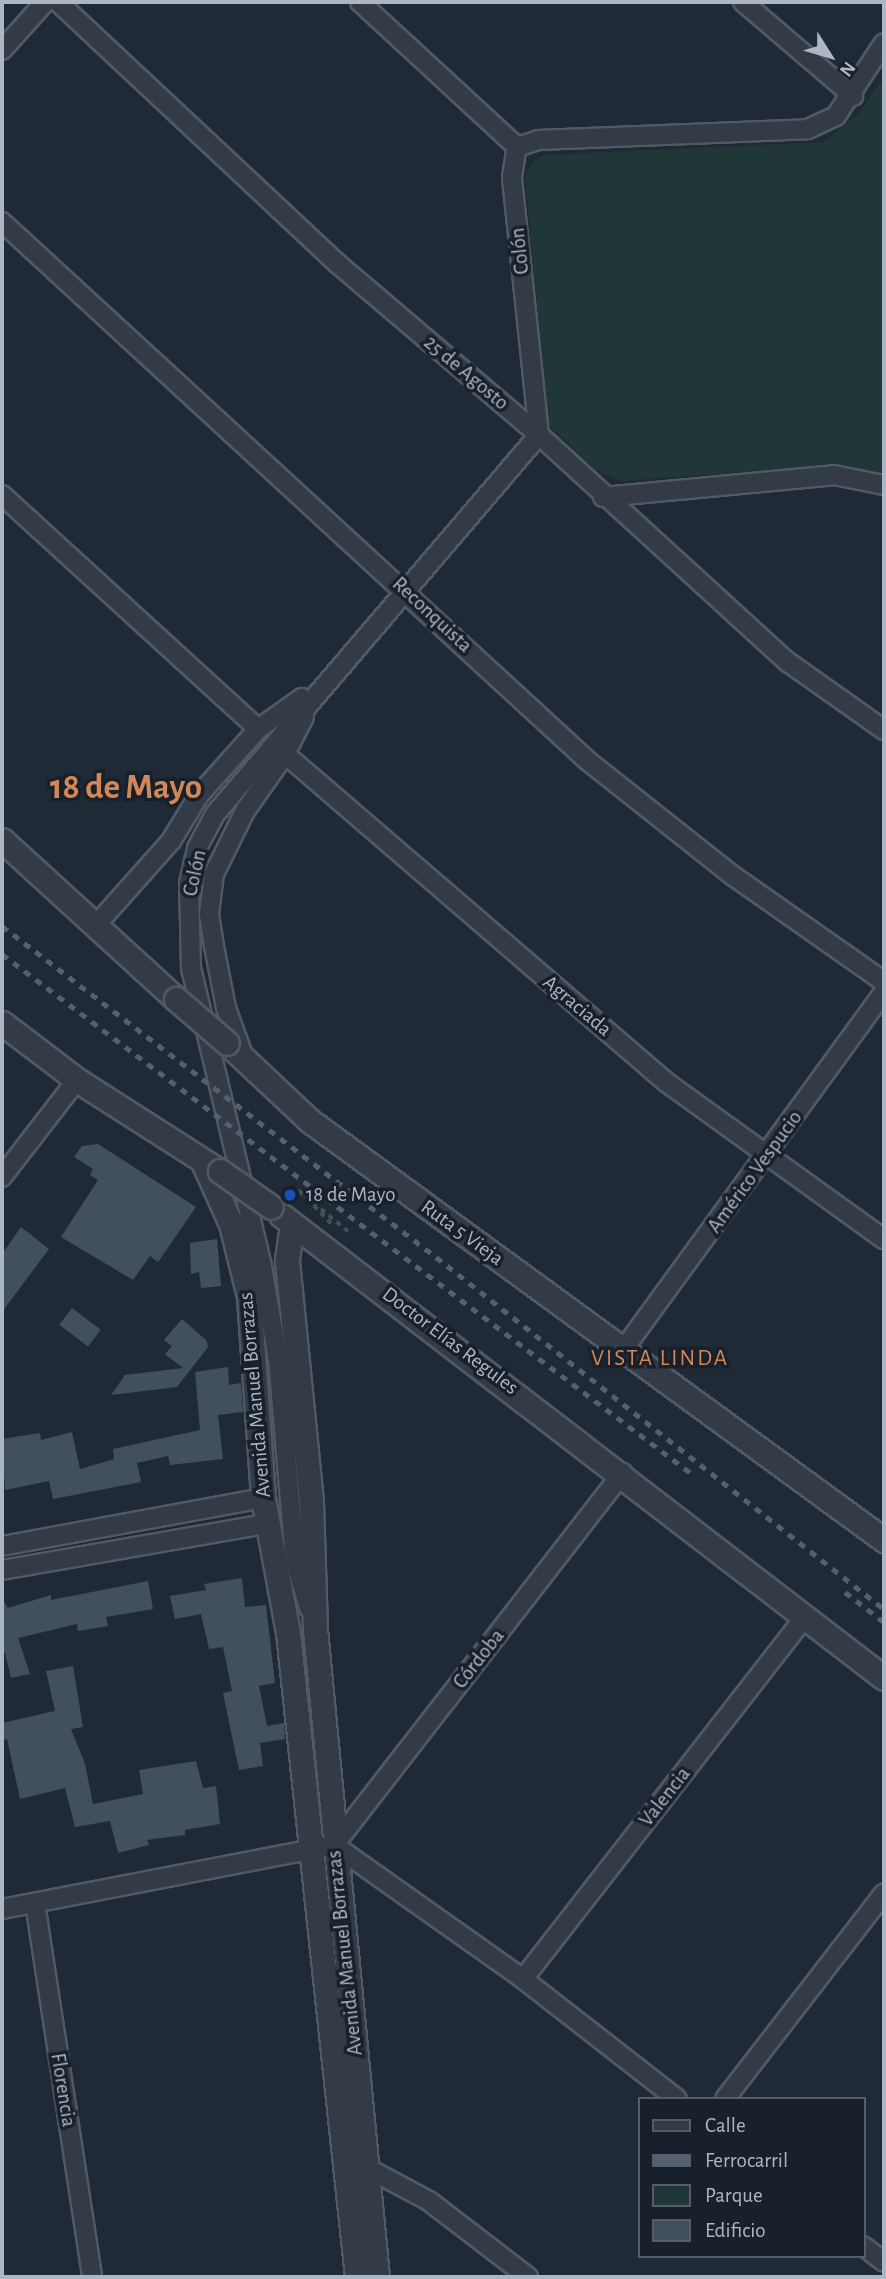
<!DOCTYPE html>
<html>
<head>
<meta charset="utf-8">
<style>
	body { margin:0 }
	#map { position:relative; width:886px; height:2279px; overflow:hidden; background:#1f2a36; font-family:"Alegreya Sans",sans-serif }
	div>[style] { position:absolute }
	.green>* { inset:0; background:#213637 }
	.building>* { inset:0; background:#42505e; transform-origin:0 0 }
	.path>* { height:3.5px; margin-top:-1.75px; transform-origin:0; background:repeating-linear-gradient(90deg,#3f5354 0 5px,transparent 0 10px) }
	.roads { filter:drop-shadow(2px 0 #505a65) drop-shadow(-2px 0 #505a65) drop-shadow(0 2px #505a65) drop-shadow(0 -2px #505a65) }
	.minor>* { height:18px; margin:-9px; padding:0 9px; transform-origin:9px; border-radius:9px; background:#333c46 }
	.tertiary>* { height:23px; margin:-11.5px; padding:0 11.5px; transform-origin:11.5px; border-radius:11.5px; background:#333c46 }
	.rail>* { height:5px; margin-top:-2.5px; transform-origin:0; background:repeating-linear-gradient(90deg,#54606e 0 7px,transparent 0 14px) }
	.bridges { filter:drop-shadow(2px 0 #505a65) drop-shadow(-2px 0 #505a65) drop-shadow(0 2px #505a65) drop-shadow(0 -2px #505a65) }
	.tertiary-bridge>* { height:23px; margin:-11.5px; padding:0 11.5px; transform-origin:11.5px; border-radius:11.5px; background:#333c46 }
	.dots>* { width:19px; height:19px; translate:-50% -50%; box-sizing:border-box; border:4px solid #18212b; border-radius:50% }
	span { translate:-50% -50%; white-space:nowrap; text-align:center; line-height:1.15; -webkit-text-stroke:7px #18212b; paint-order:stroke }
	.street-label { font-size:21px; color:#adb7c4 }
	.poi-label { font-size:21px; color:#adb7c4 }
	.left { translate:0 -50%; text-align:left }
	.neighbourhood-label { font-size:23px; color:#d28759; letter-spacing:2px }
	.town-label { font-size:35px; color:#d28759; font-weight:700 }
	.frame { position:absolute; inset:0; border:4px solid #adb7c4; pointer-events:none }
	.legend { position:absolute; left:638px; top:2097px; width:228px; height:161px; box-sizing:border-box; background:#18212b; border:2px solid #545d68; margin:0; padding:9px 12px; list-style:none; font-size:21px; color:#adb7c4 }
	.legend li { display:flex; align-items:center; gap:14px; height:35px }
	.legend b { width:35px; border:2px solid #545d68 }
	.north { position:absolute; left:795px; top:21px; width:70px; height:70px; -webkit-text-stroke:5px #18212b; paint-order:stroke; rotate:127deg; font-size:19px; font-weight:700; line-height:28px; text-align:center; color:#adb7c4 }
	.north::after { content:''; display:block; margin:auto; width:24px; height:32px; background:#adb7c4; clip-path:polygon(50% 0,100% 100%,50% 72%,0 100%) }
</style>
</head>
<body>
<div id="map">
	<div class="green">
		<div style="clip-path:polygon(884px 77px,884px 474px,845px 465px,621px 481px,594px 469px,548px 424px,525px 177px,533px 162px,543px 155px,824px 142px,858px 114px)"></div>
	</div>
	<div class="building">
		<div style="clip-path:polygon(98px 1144px,196px 1207px,158px 1262px,150px 1256px,133px 1280px,61px 1237px,98px 1180px,90px 1175px,93px 1169px,74px 1157px,82px 1146px)"></div>
		<div style="clip-path:polygon(21px 1227px,49px 1249px,2px 1312px,2px 1254px)"></div>
		<div style="clip-path:polygon(217px 1239px,221px 1286px,201px 1288px,199px 1272px,191px 1274px,190px 1243px)"></div>
		<div style="left:72px;top:1308px;width:36px;height:21px;rotate:37deg"></div>
		<div style="clip-path:polygon(182px 1319px,206px 1340px,208px 1347px,177px 1387px,111px 1395px,125px 1375px,183px 1368px,165px 1354px,172px 1346px,164px 1340px)"></div>
		<div style="clip-path:polygon(228px 1367px,229px 1385px,241px 1383px,243px 1412px,218px 1415px,223px 1459px,170px 1465px,168px 1456px,137px 1463px,141px 1482px,53px 1499px,49px 1481px,5px 1490px,2px 1439px,40px 1433px,41px 1440px,72px 1432px,80px 1469px,114px 1459px,113px 1449px,200px 1430px,195px 1372px)"></div>
		<div style="clip-path:polygon(242px 1578px,245px 1607px,266px 1605px,275px 1683px,259px 1686px,267px 1726px,284px 1723px,285px 1739px,260px 1743px,263px 1766px,239px 1770px,223px 1693px,232px 1691px,223px 1647px,209px 1649px,201px 1614px,175px 1619px,170px 1596px,206px 1590px,204px 1584px)"></div>
		<div style="clip-path:polygon(148px 1581px,153px 1609px,106px 1617px,108px 1626px,78px 1631px,77px 1624px,18px 1638px,30px 1674px,11px 1678px,5px 1653px,2px 1653px,2px 1598px,8px 1608px,51px 1595px,51px 1600px)"></div>
		<div style="clip-path:polygon(73px 1666px,83px 1727px,71px 1729px,85px 1764px,93px 1804px,143px 1794px,139px 1770px,196px 1761px,203px 1788px,216px 1786px,220px 1824px,185px 1830px,185px 1835px,147px 1840px,149px 1845px,118px 1853px,110px 1821px,75px 1827px,65px 1788px,20px 1799px,7px 1739px,2px 1740px,2px 1723px,55px 1711px,46px 1671px)"></div>
	</div>
	<div class="path">
		<div style="left:331px;top:1224px;width:47px;rotate:-134.1deg"></div>
		<div style="left:298px;top:1190px;width:66px;rotate:39.5deg"></div>
	</div>
	<div class="roads">
		<div class="minor">
			<div style="left:58px;top:2px;width:383px;rotate:43.1deg"></div>
			<div style="left:338px;top:264px;width:264px;rotate:40.4deg"></div>
			<div style="left:539px;top:435px;width:337px;rotate:42.4deg"></div>
			<div style="left:788px;top:662px;width:118px;rotate:35.3deg"></div>
			<div style="left:360px;top:2px;width:214px;rotate:42.7deg"></div>
			<div style="left:743px;top:2px;width:145px;rotate:40.5deg"></div>
			<div style="left:2px;top:50px;width:64px;rotate:-48.1deg"></div>
			<div style="left:517px;top:147px;width:22px;rotate:-18deg"></div>
			<div style="left:538px;top:140px;width:270px;rotate:-2.3deg"></div>
			<div style="left:808px;top:129px;width:31px;rotate:-25deg"></div>
			<div style="left:836px;top:116px;width:87px;rotate:-56.7deg"></div>
			<div style="left:2px;top:222px;width:796px;rotate:42.61deg"></div>
			<div style="left:588px;top:761px;width:184px;rotate:38.4deg"></div>
			<div style="left:732px;top:875px;width:186px;rotate:35.1deg"></div>
			<div style="left:2px;top:495px;width:347px;rotate:42.4deg"></div>
			<div style="left:603px;top:497px;width:232px;rotate:-5.4deg"></div>
			<div style="left:834px;top:475px;width:51px;rotate:11.3deg"></div>
			<div style="left:285px;top:754px;width:503px;rotate:40.72deg"></div>
			<div style="left:666px;top:1082px;width:269px;rotate:35.8deg"></div>
			<div style="left:97px;top:924px;width:111px;rotate:-48.3deg"></div>
			<div style="left:171px;top:841px;width:54px;rotate:-58.7deg"></div>
			<div style="left:199px;top:795px;width:89px;rotate:-48.2deg"></div>
			<div style="left:258px;top:729px;width:54px;rotate:-35.2deg"></div>
			<div style="left:244px;top:1058px;width:53px;rotate:-109.8deg"></div>
			<div style="left:226px;top:1008px;width:63px;rotate:-101deg"></div>
			<div style="left:214px;top:946px;width:32px;rotate:-99deg"></div>
			<div style="left:209px;top:914px;width:40px;rotate:-82.9deg"></div>
			<div style="left:214px;top:874px;width:70px;rotate:-63.8deg"></div>
			<div style="left:245px;top:811px;width:70px;rotate:-54.9deg"></div>
			<div style="left:285px;top:754px;width:42px;rotate:-62.8deg"></div>
			<div style="left:2px;top:1177px;width:123px;rotate:-52.3deg"></div>
			<div style="left:623px;top:1350px;width:443px;rotate:-53.9deg"></div>
			<div style="left:2px;top:1546px;width:265px;rotate:-10.4deg"></div>
			<div style="left:2px;top:1570px;width:268px;rotate:-9.9deg"></div>
			<div style="left:309px;top:1608px;width:49px;rotate:-106.6deg"></div>
			<div style="left:295px;top:1561px;width:202px;rotate:-94.8deg"></div>
			<div style="left:278px;top:1360px;width:95px;rotate:-99.7deg"></div>
			<div style="left:262px;top:1266px;width:305px;rotate:-103.4deg"></div>
			<div style="left:191px;top:969px;width:86px;rotate:-91.3deg"></div>
			<div style="left:189px;top:883px;width:36px;rotate:-77deg"></div>
			<div style="left:197px;top:848px;width:40px;rotate:-62deg"></div>
			<div style="left:216px;top:813px;width:497px;rotate:-49.5deg"></div>
			<div style="left:539px;top:435px;width:259px;rotate:-96deg"></div>
			<div style="left:512px;top:177px;width:30px;rotate:-81deg"></div>
			<div style="left:334px;top:1845px;width:471px;rotate:-52.2deg"></div>
			<div style="left:35px;top:1903px;width:378px;rotate:81.3deg"></div>
			<div style="left:2px;top:1909px;width:338px;rotate:-10.9deg"></div>
			<div style="left:334px;top:1845px;width:232px;rotate:35.3deg"></div>
			<div style="left:523px;top:1979px;width:195px;rotate:37.9deg"></div>
			<div style="left:523px;top:1979px;width:460px;rotate:-52.1deg"></div>
			<div style="left:725px;top:2099px;width:260px;rotate:-52.3deg"></div>
			<div style="left:356px;top:2169px;width:11px;rotate:-5deg"></div>
			<div style="left:367px;top:2168px;width:70px;rotate:28deg"></div>
			<div style="left:429px;top:2201px;width:125px;rotate:37.5deg"></div>
			<div style="left:863px;top:2246px;width:26px;rotate:37deg"></div>
		</div>
		<div class="tertiary">
			<div style="left:2px;top:840px;width:236px;rotate:42.4deg"></div>
			<div style="left:2px;top:1023px;width:94px;rotate:37.2deg"></div>
			<div style="left:77px;top:1080px;width:165px;rotate:32.6deg"></div>
			<div style="left:227px;top:1043px;width:114px;rotate:43.2deg"></div>
			<div style="left:310px;top:1121px;width:711px;rotate:36.13deg"></div>
			<div style="left:203px;top:1162px;width:68px;rotate:65.7deg"></div>
			<div style="left:231px;top:1224px;width:75px;rotate:76.1deg"></div>
			<div style="left:249px;top:1297px;width:201px;rotate:86deg"></div>
			<div style="left:263px;top:1498px;width:137px;rotate:79.5deg"></div>
			<div style="left:288px;top:1633px;width:648px;rotate:83.88deg"></div>
			<div style="left:281px;top:1215px;width:760px;rotate:37.52deg"></div>
			<div style="left:292px;top:1224px;width:37px;rotate:98deg"></div>
			<div style="left:287px;top:1261px;width:242px;rotate:84.3deg"></div>
			<div style="left:311px;top:1502px;width:127px;rotate:88.2deg"></div>
			<div style="left:315px;top:1629px;width:651px;rotate:84.53deg"></div>
		</div>
	</div>
	<div class="rail">
		<div style="left:2px;top:926px;width:546px;rotate:37.33deg"></div>
		<div style="left:436px;top:1257px;width:570px;rotate:38.16deg"></div>
		<div style="left:2px;top:954px;width:864px;rotate:37deg"></div>
		<div style="left:845px;top:1592px;width:49px;rotate:37.6deg"></div>
	</div>
	<div class="bridges">
		<div class="tertiary-bridge">
			<div style="left:176px;top:999px;width:67px;rotate:40.8deg"></div>
			<div style="left:220px;top:1171px;width:62px;rotate:35.2deg"></div>
		</div>
	</div>
	<div class="dots">
		<div style="left:290px;top:1195px;background:#1a4fb4"></div>
	</div>
	<div class="street-label">
		<span style="left:520px;top:251px;rotate:-96deg">Colón</span>
		<span style="left:466px;top:373px;rotate:40deg">25 de Agosto</span>
		<span style="left:432px;top:615px;rotate:43deg">Reconquista</span>
		<span style="left:195px;top:873px;rotate:-78deg">Colón</span>
		<span style="left:577px;top:1006px;rotate:40deg">Agraciada</span>
		<span style="left:755px;top:1172px;rotate:-54deg">Américo Vespucio</span>
		<span style="left:462px;top:1233px;rotate:36deg">Ruta 5 Vieja</span>
		<span style="left:450px;top:1341px;rotate:37deg">Doctor Elías Regules</span>
		<span style="left:255px;top:1395px;rotate:-95deg">Avenida Manuel Borrazas</span>
		<span style="left:479px;top:1659px;rotate:-52deg">Córdoba</span>
		<span style="left:665px;top:1797px;rotate:-52deg">Valencia</span>
		<span style="left:345px;top:1953px;rotate:-96deg">Avenida Manuel Borrazas</span>
		<span style="left:63px;top:2090px;rotate:81deg">Florencia</span>
	</div>
	<div class="poi-label">
		<span class="left" style="left:306px;top:1195px">18 de Mayo</span>
	</div>
	<div class="neighbourhood-label">
		<span style="left:660px;top:1359px">VISTA LINDA</span>
	</div>
	<div class="town-label">
		<span style="left:126px;top:788px">18 de Mayo</span>
	</div>
	<div class="frame"></div>
	<ul class="legend">
	<li><b style="height:9px;background:#333c46"></b>Calle</li>
	<li><b style="height:9px;background:#54606e"></b>Ferrocarril</li>
	<li><b style="height:19px;background:#213637"></b>Parque</li>
	<li><b style="height:19px;background:#42505e"></b>Edificio</li>
	</ul>
	<div class="north">N</div>
</div>
</body>
</html>
